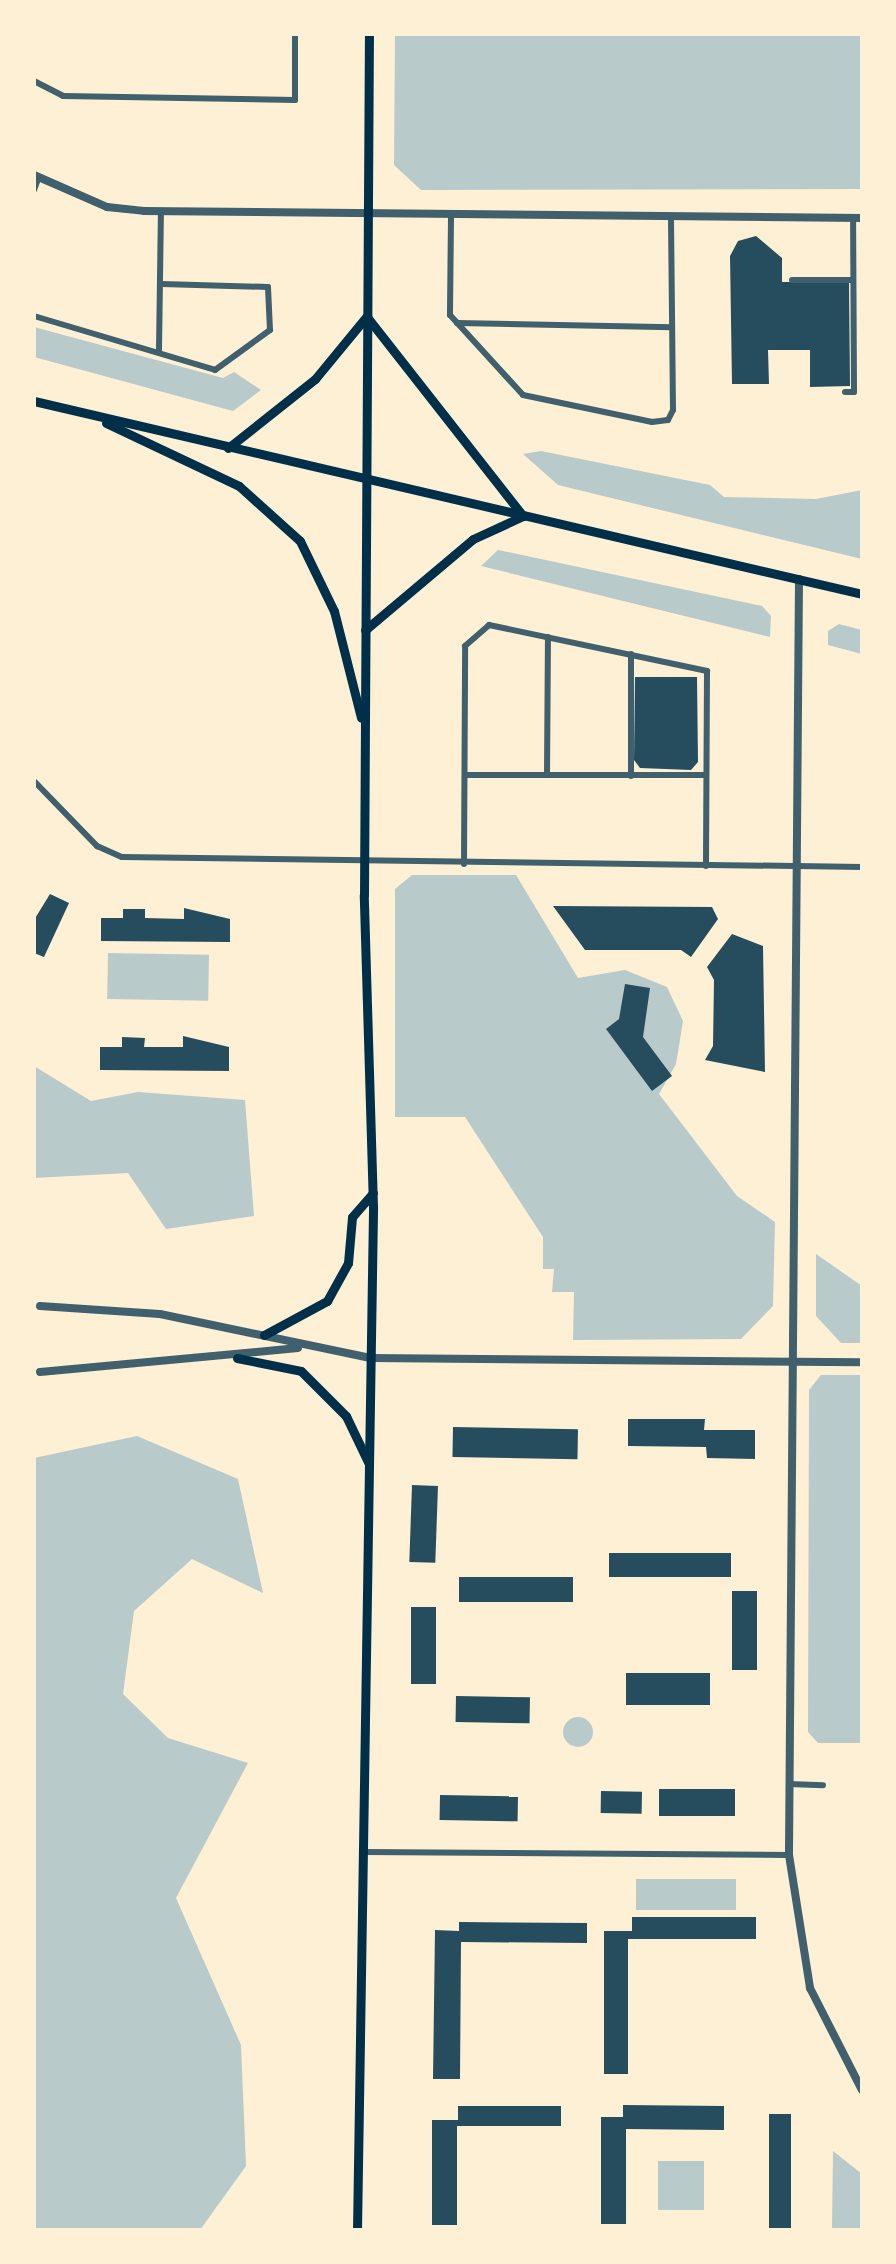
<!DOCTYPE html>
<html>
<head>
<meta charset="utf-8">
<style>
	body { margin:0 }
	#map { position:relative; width:896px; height:2264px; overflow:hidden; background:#fdf0d5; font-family:"Fira Sans",sans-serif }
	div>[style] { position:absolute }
	.green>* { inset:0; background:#b9caca; transform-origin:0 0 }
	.round { border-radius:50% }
	.building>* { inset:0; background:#264d5e; transform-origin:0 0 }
	.minor>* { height:6px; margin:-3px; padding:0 3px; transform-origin:3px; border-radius:3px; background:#3f606c }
	.tertiary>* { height:8px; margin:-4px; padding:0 4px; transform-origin:4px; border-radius:4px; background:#3f606c }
	.secondary>* { height:9px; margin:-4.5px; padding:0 4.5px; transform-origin:4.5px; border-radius:4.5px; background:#003049 }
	span { translate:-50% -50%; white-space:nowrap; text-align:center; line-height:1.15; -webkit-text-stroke:6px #fdf0d5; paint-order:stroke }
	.frame { position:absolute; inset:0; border:36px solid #fdf0d5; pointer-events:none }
</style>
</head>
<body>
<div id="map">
	<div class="green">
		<div style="clip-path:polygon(395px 34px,862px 34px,862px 189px,421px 190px,394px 165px)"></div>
		<div style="clip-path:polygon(34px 327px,223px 378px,234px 372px,261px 390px,233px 411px,34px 357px)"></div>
		<div style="clip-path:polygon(541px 451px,710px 485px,724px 497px,816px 499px,862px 490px,862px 559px,558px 485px,523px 454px)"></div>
		<div style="clip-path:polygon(498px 550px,762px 606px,771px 616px,770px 637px,481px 566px)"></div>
		<div style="clip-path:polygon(839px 624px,862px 630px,862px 654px,828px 645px,828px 631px)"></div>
		<div style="clip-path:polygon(412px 875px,516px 875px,578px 978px,625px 970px,667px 987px,683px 1021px,676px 1064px,659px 1094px,737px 1196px,775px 1222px,773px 1306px,741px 1339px,573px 1340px,574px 1292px,552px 1292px,554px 1269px,543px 1269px,543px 1237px,465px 1117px,395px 1117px,395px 889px)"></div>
		<div style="left:108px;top:953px;width:101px;height:46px;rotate:1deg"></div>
		<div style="clip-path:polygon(34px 1066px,91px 1101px,138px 1092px,245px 1100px,254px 1216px,166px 1229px,128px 1173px,34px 1178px)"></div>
		<div style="clip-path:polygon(816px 1254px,862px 1286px,862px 1343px,841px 1343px,816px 1316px)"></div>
		<div style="clip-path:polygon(821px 1375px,862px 1375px,862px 1743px,818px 1743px,808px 1732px,809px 1390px)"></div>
		<div style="clip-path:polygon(137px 1436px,238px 1479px,263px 1593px,192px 1559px,134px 1611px,123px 1694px,168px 1738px,248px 1763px,176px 1898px,241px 2045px,246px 2166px,200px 2230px,34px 2230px,34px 1458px)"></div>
		<div class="round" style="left:563px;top:1717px;width:30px;height:30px"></div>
		<div style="left:636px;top:1879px;width:100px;height:31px"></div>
		<div style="clip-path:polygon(833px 2151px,862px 2174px,862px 2230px,832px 2230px)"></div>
		<div style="left:658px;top:2161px;width:46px;height:49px"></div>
	</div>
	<div class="building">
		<div style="clip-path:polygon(756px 236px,782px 258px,782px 282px,849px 282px,850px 386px,810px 387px,810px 350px,768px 350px,769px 384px,732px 384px,730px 256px,738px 241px)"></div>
		<div style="clip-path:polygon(635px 677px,697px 677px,698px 762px,691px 770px,640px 768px,634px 760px)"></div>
		<div style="clip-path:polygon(50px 894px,69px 903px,44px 957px,34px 953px,34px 920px)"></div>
		<div style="clip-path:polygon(553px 906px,712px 907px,718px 919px,691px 957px,681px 950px,585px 950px)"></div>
		<div style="clip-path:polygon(184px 908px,230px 919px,230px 942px,101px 941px,101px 918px,123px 918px,123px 909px,145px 909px,145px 918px,184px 919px)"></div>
		<div style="clip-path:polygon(732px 934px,763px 946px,765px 1072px,705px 1060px,713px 1046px,714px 980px,707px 967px)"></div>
		<div style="clip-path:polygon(625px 984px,650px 988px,643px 1037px,672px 1076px,652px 1091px,606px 1029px,619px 1019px)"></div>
		<div style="clip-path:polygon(183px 1036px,229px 1047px,229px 1071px,100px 1070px,100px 1047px,122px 1047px,122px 1037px,145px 1038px,144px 1047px,183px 1047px)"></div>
		<div style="clip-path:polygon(628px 1419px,705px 1419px,704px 1430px,755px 1430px,755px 1459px,707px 1458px,706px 1447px,628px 1446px)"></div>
		<div style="left:453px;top:1427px;width:125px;height:30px;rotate:1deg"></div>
		<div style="left:412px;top:1485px;width:26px;height:77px;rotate:2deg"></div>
		<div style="left:609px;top:1553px;width:122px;height:24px"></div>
		<div style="left:573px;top:1577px;width:25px;height:114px;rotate:90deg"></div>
		<div style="left:732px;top:1591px;width:25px;height:79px"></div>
		<div style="left:411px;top:1607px;width:25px;height:77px"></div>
		<div style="left:626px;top:1673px;width:84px;height:32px"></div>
		<div style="left:456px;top:1696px;width:74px;height:26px;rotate:1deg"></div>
		<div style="left:659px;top:1789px;width:76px;height:27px"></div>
		<div style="left:601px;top:1791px;width:41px;height:22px;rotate:1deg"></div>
		<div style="left:440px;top:1795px;width:78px;height:25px;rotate:1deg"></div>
		<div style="clip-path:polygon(632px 1917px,756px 1917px,756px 1939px,628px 1939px,628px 2074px,604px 2074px,604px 1931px,632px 1931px)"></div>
		<div style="clip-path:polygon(459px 1922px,587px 1923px,587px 1943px,461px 1942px,460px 2079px,433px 2079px,435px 1930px,459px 1931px)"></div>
		<div style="clip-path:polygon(623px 2105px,724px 2106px,724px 2130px,626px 2129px,626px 2224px,601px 2224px,601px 2117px,623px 2117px)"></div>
		<div style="clip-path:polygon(458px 2106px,561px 2106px,561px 2126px,457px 2126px,457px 2225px,432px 2225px,432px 2120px,458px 2120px)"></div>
		<div style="left:769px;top:2114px;width:22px;height:114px"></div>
	</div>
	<div class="minor">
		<div style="left:34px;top:81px;width:33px;rotate:27deg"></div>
		<div style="left:63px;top:96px;width:232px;rotate:1deg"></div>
		<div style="left:295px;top:100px;width:66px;rotate:-90deg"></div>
		<div style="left:34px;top:190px;width:12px;rotate:-70deg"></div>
		<div style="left:451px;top:217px;width:98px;rotate:90.6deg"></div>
		<div style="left:450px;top:315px;width:108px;rotate:47.6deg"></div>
		<div style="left:523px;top:395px;width:132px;rotate:11.8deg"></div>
		<div style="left:652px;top:422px;width:16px;rotate:-7deg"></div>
		<div style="left:668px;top:420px;width:11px;rotate:-63deg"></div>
		<div style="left:673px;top:410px;width:192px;rotate:-90.6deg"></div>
		<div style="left:792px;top:280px;width:61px"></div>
		<div style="left:34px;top:316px;width:189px;rotate:16.6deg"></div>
		<div style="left:215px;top:370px;width:68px;rotate:-36deg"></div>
		<div style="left:270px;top:330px;width:43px;rotate:-92.7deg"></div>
		<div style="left:268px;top:287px;width:106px;rotate:-178.4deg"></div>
		<div style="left:457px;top:323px;width:215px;rotate:1.1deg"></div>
		<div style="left:159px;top:350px;width:138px;rotate:-89.2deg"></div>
		<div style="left:845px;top:392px;width:9px"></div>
		<div style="left:854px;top:392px;width:174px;rotate:-90.3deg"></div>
		<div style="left:466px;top:775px;width:239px"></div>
		<div style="left:547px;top:775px;width:138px;rotate:-89.6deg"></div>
		<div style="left:631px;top:776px;width:122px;rotate:-90deg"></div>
		<div style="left:34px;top:781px;width:91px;rotate:45.9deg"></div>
		<div style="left:97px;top:846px;width:27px;rotate:24deg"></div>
		<div style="left:122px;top:857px;width:740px;rotate:0.77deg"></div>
		<div style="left:464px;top:864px;width:218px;rotate:-89.7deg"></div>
		<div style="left:465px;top:646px;width:32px;rotate:-41deg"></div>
		<div style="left:489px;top:625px;width:223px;rotate:11.9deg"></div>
		<div style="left:707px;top:671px;width:195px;rotate:90.3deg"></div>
		<div style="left:789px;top:1784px;width:34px;rotate:2deg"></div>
		<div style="left:363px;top:1852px;width:426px;rotate:0.4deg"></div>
	</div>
	<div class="tertiary">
		<div style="left:34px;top:175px;width:80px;rotate:23.7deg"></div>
		<div style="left:107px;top:207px;width:37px;rotate:6deg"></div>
		<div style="left:144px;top:211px;width:718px;rotate:0.56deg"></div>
		<div style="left:799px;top:579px;width:1276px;rotate:90.45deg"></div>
		<div style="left:789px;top:1855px;width:135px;rotate:81deg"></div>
		<div style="left:810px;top:1988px;width:114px;rotate:63deg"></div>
		<div style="left:40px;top:1306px;width:120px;rotate:3.8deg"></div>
		<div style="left:160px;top:1314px;width:215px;rotate:11.8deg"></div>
		<div style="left:370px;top:1358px;width:492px;rotate:0.5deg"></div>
		<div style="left:40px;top:1372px;width:259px;rotate:-5.3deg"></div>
	</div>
	<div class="secondary">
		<div style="left:367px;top:317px;width:253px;rotate:51.9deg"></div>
		<div style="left:34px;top:401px;width:850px;rotate:13.12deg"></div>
		<div style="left:106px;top:423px;width:147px;rotate:25.3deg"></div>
		<div style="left:239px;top:486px;width:82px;rotate:42deg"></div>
		<div style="left:300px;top:541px;width:78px;rotate:64.1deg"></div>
		<div style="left:334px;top:611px;width:110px;rotate:75.8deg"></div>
		<div style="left:228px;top:448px;width:111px;rotate:-38.4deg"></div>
		<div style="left:315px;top:379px;width:82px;rotate:-50.5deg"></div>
		<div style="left:365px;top:630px;width:141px;rotate:-40.1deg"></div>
		<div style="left:473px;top:539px;width:55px;rotate:-24.7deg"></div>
		<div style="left:264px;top:1335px;width:72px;rotate:-28.4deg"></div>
		<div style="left:327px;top:1301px;width:43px;rotate:-61.1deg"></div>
		<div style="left:348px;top:1263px;width:46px;rotate:-85deg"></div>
		<div style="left:352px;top:1217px;width:32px;rotate:-49deg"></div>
		<div style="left:237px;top:1358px;width:65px;rotate:11.5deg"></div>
		<div style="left:301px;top:1371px;width:64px;rotate:45deg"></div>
		<div style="left:346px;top:1416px;width:51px;rotate:64.4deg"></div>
		<div style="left:357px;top:2230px;width:1023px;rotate:-89.1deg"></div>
		<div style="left:373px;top:1207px;width:312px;rotate:-91.7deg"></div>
		<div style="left:364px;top:895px;width:861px;rotate:-89.67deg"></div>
	</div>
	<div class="frame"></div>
</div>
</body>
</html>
